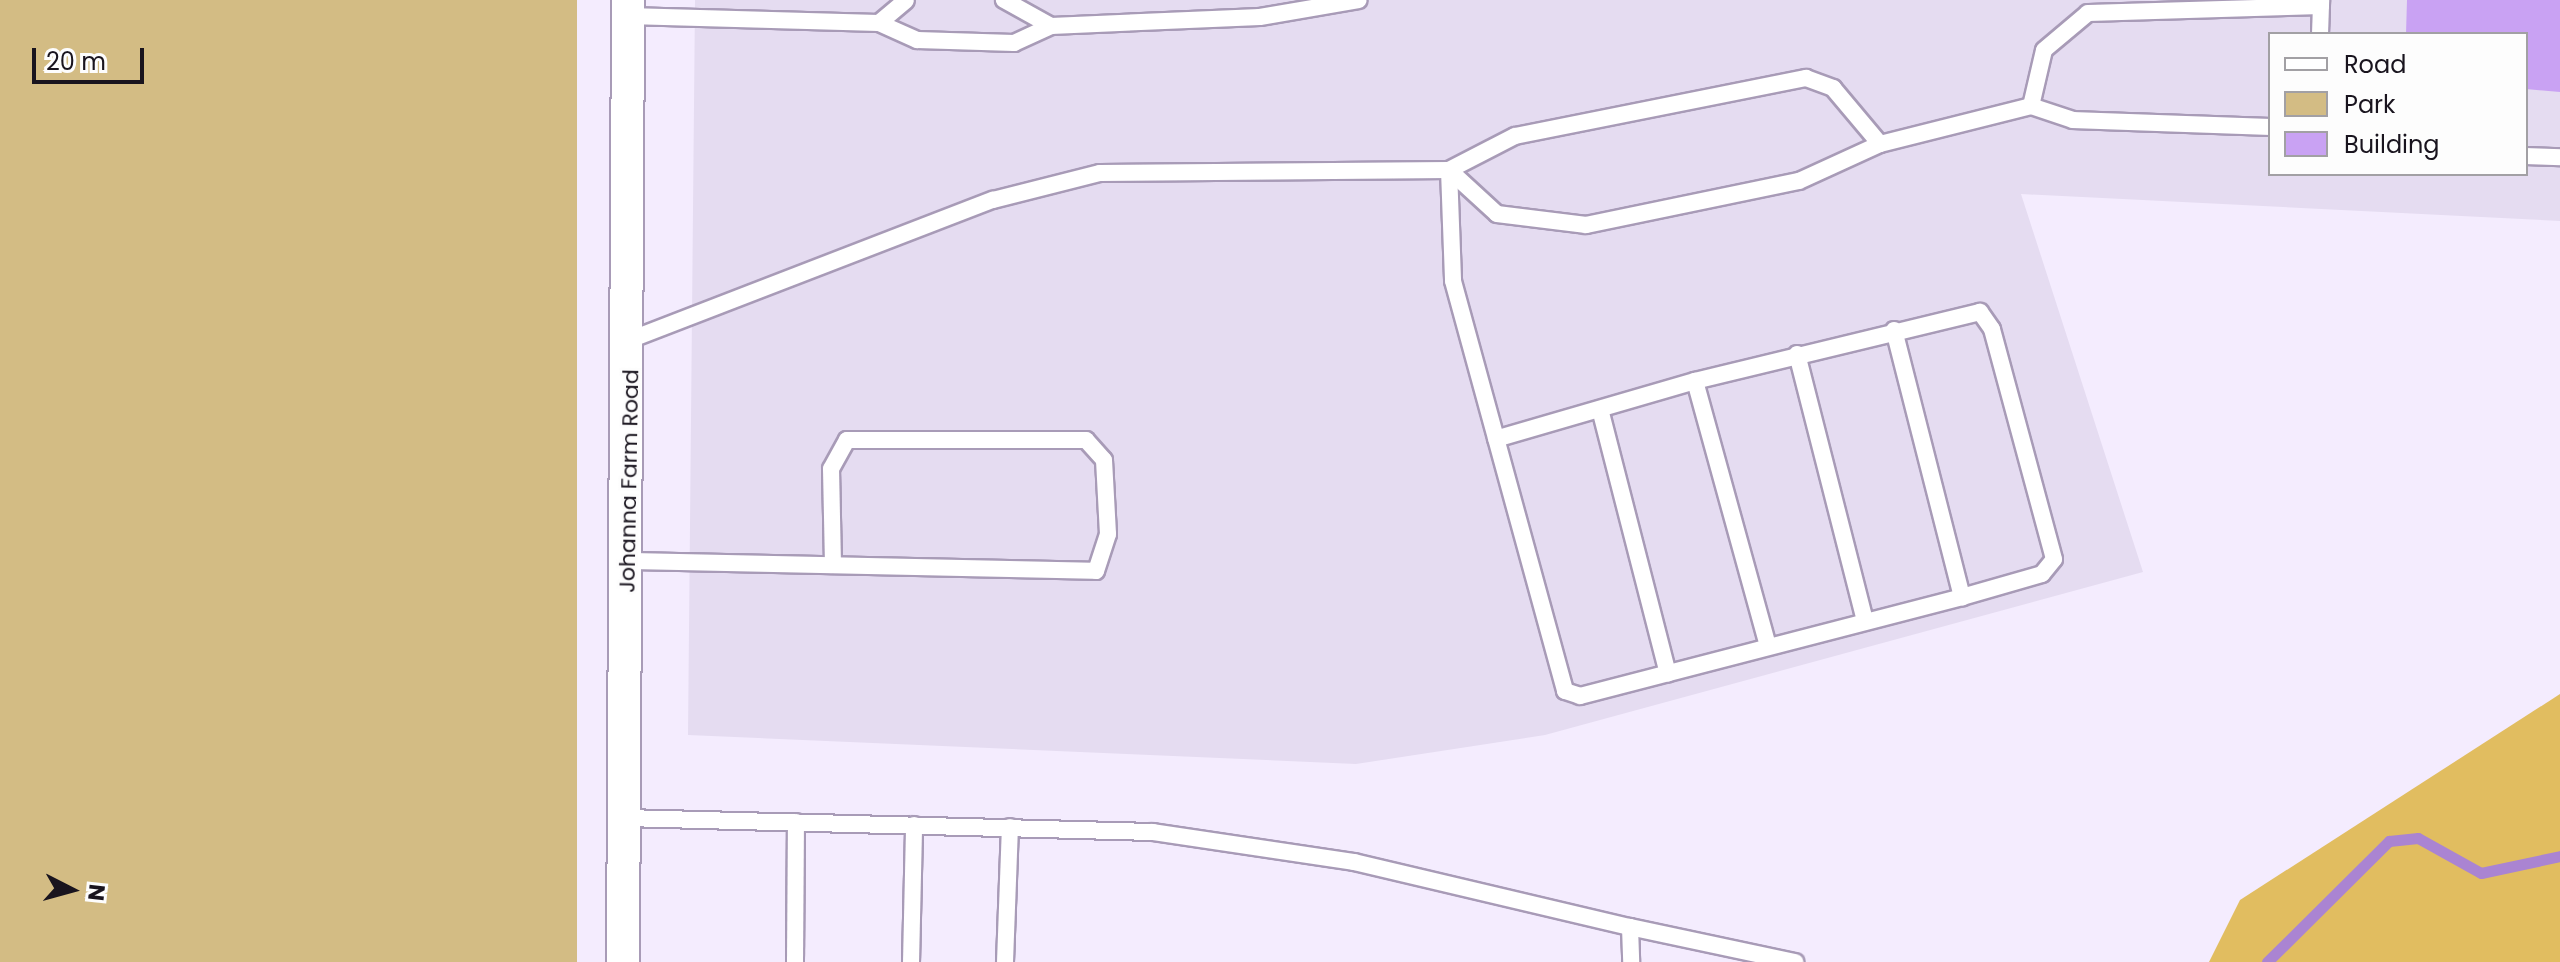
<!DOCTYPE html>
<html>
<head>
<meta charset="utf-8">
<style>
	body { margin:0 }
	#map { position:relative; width:2560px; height:962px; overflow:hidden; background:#f4ecfe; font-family:Poppins,sans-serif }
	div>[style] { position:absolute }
	.built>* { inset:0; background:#e5dcf1 }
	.green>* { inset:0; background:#d3bc84; transform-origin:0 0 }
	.forest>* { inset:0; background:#e1bd60 }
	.stream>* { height:11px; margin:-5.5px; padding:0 5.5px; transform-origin:5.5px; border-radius:5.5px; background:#aa84d2 }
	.building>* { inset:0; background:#c9a2f3 }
	.roads { filter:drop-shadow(2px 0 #a89bb7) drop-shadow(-2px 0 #a89bb7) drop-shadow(0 2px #a89bb7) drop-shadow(0 -2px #a89bb7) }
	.lane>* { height:16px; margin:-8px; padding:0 8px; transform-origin:8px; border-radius:8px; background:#fff }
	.street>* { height:32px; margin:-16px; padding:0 16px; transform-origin:16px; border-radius:16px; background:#fff }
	span { translate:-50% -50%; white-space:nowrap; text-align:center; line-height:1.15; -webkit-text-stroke:6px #fdfdfd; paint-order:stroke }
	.street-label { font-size:22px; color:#19141e }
	.legend { position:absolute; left:2268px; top:32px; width:260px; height:144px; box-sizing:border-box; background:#fdfdfd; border:2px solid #a2a0a4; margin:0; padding:10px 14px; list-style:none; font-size:24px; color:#19141e }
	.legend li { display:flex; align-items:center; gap:16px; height:40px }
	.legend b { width:40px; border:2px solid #a2a0a4 }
	.north { position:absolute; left:32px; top:850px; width:80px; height:80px; -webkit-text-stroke:6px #fdfdfd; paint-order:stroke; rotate:96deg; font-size:22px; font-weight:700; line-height:32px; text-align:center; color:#19141e }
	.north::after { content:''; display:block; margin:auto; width:28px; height:36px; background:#19141e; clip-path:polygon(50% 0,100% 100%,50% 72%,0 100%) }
	.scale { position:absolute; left:32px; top:48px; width:112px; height:36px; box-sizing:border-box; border:4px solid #19141e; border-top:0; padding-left:10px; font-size:24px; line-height:28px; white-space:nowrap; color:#19141e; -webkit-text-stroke:6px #fdfdfd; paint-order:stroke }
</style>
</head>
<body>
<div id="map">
	<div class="built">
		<div style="clip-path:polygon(evenodd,695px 0,2560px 0,2560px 221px,2021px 194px,2143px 572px,1545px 735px,1356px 764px,688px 735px,695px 0,2270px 34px,2526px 34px,2526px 174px,2270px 174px,2270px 34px)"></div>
	</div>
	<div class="green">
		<div style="left:0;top:0;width:577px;height:962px"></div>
	</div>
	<div class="forest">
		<div style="clip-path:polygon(2560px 694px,2560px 962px,2209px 962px,2240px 900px)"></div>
	</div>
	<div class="stream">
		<div style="left:2267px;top:962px;width:172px;rotate:-44.8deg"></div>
		<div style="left:2389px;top:841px;width:29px;rotate:-6deg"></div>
		<div style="left:2418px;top:838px;width:72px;rotate:29.1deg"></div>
		<div style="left:2481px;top:873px;width:81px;rotate:-12.1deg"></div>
	</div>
	<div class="building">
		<div style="clip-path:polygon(2407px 0,2560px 0,2560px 92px,2526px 89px,2526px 34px,2406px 34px)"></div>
	</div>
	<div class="roads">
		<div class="lane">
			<div style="left:628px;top:16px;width:251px;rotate:1.6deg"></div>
			<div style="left:879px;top:23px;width:42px;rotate:24.1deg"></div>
			<div style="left:917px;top:40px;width:97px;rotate:1.8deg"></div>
			<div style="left:1014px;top:43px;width:41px;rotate:-24.7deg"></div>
			<div style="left:1051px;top:26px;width:54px;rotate:-151deg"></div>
			<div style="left:879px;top:23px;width:35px;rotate:-40deg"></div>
			<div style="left:1051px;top:26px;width:209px;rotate:-2.5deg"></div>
			<div style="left:1260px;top:17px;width:100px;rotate:-9.7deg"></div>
			<div style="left:2320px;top:34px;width:34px;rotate:-88deg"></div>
			<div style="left:2031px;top:106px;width:57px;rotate:-76.9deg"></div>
			<div style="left:2044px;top:50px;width:57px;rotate:-40.1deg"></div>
			<div style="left:2088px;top:13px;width:233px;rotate:-1.7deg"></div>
			<div style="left:2031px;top:106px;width:44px;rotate:18.4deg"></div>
			<div style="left:2073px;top:120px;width:197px;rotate:2deg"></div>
			<div style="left:2526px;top:156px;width:34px;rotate:2deg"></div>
			<div style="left:1449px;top:170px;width:111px;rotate:87.9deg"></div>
			<div style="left:1453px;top:281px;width:425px;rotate:74.7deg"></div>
			<div style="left:1565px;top:691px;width:16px;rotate:18deg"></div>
			<div style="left:1580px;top:696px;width:395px;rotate:-14.5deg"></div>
			<div style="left:1962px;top:597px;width:83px;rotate:-16deg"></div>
			<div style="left:2042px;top:574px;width:19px;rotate:-51deg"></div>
			<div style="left:2054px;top:559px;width:238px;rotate:-105.1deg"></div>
			<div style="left:1992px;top:329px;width:21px;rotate:-125deg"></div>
			<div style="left:1980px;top:312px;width:293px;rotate:166.4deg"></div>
			<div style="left:1695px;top:381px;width:207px;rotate:163.8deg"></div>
			<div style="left:1449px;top:170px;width:65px;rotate:42.5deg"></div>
			<div style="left:1497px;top:214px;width:90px;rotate:7deg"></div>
			<div style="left:1586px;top:225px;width:217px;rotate:-11.7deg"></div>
			<div style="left:1799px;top:181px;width:89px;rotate:-24.6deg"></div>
			<div style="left:1880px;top:144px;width:156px;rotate:-14.1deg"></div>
			<div style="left:1894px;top:330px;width:276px;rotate:75.7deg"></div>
			<div style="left:632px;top:339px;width:387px;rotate:-21.1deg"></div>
			<div style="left:993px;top:200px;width:110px;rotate:-14.2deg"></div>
			<div style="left:1100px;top:173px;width:349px;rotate:-0.5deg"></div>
			<div style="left:1449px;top:170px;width:74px;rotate:-27.3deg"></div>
			<div style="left:1515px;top:136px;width:297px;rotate:-11.3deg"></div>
			<div style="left:1806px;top:78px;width:29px;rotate:20deg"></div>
			<div style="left:1833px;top:88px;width:73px;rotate:50deg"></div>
			<div style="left:1797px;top:354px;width:276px;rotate:75.7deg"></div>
			<div style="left:1695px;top:381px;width:275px;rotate:74.6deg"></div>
			<div style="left:1600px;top:409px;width:273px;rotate:75.6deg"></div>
			<div style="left:628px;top:561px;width:468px;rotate:1.2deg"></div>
			<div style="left:1096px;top:571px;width:39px;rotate:-72deg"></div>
			<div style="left:1108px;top:534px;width:74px;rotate:-93.1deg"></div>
			<div style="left:1104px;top:460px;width:27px;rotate:-132deg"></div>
			<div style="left:1086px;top:440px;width:239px;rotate:180deg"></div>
			<div style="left:847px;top:440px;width:33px;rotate:119deg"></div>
			<div style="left:831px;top:469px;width:96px;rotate:88.8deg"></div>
			<div style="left:625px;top:818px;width:528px;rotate:1.52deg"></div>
			<div style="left:1153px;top:832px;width:203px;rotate:8.5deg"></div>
			<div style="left:1354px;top:862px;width:284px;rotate:13.3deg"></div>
			<div style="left:1630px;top:927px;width:35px;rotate:88deg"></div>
			<div style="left:1630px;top:927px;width:169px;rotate:12deg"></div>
			<div style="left:795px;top:962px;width:140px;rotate:-89.6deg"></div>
			<div style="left:911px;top:962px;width:137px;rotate:-88.7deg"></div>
			<div style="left:1005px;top:962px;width:135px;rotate:-87.9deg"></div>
		</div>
		<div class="street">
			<div style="left:623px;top:962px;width:962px;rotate:-89.7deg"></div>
		</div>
	</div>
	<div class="street-label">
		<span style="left:629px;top:481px;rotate:-89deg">Johanna Farm Road</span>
	</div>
	<ul class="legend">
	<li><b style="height:10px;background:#fff"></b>Road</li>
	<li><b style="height:22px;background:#d3bc84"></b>Park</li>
	<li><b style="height:22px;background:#c9a2f3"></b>Building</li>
	</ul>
	<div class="north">N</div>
	<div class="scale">20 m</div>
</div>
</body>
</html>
